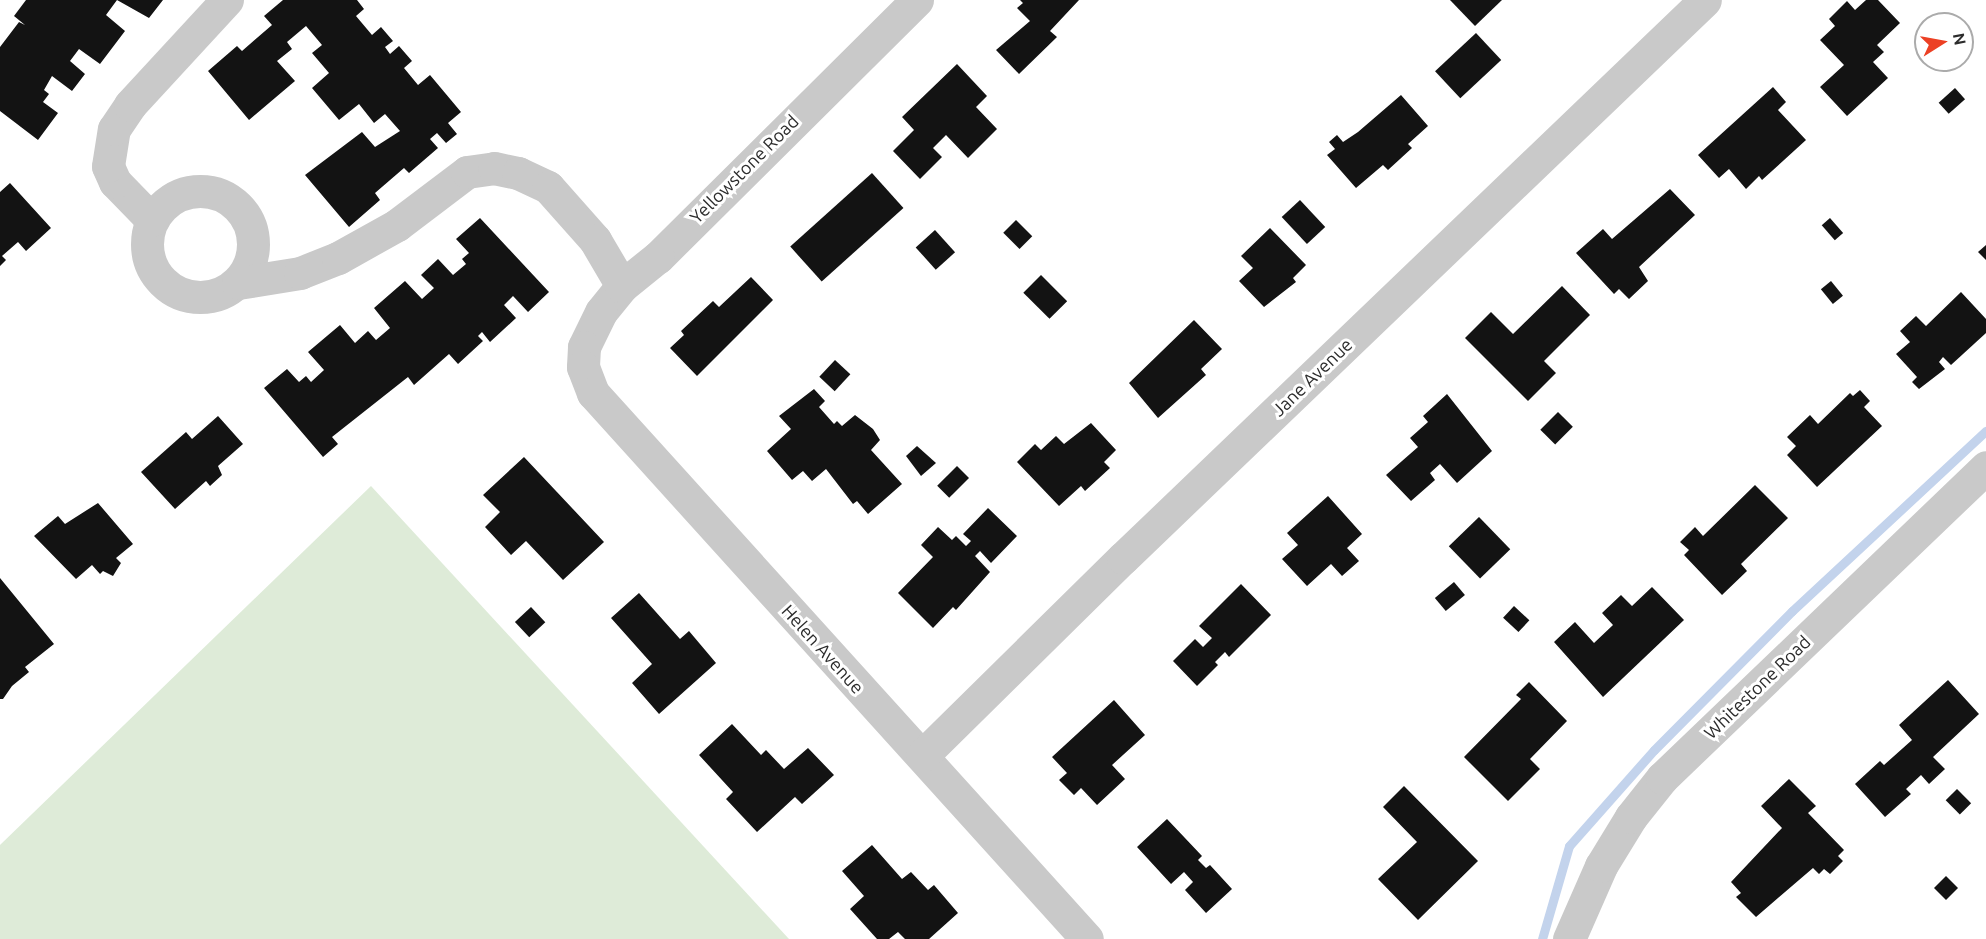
<!DOCTYPE html>
<html>
<head>
<meta charset="utf-8">
<style>
	body { margin:0 }
	#map { position:relative; width:1986px; height:939px; overflow:hidden; background:#fff; font-family:Ubuntu,sans-serif }
	div>[style] { position:absolute }
	.green>* { inset:0; background:#deebd8 }
	.stream>* { height:9px; margin:-4.5px; padding:0 4.5px; transform-origin:4.5px; border-radius:4.5px; background:#c3d3ec }
	.building>* { inset:0; background:#131313; transform-origin:0 0 }
	.street>* { height:33px; margin:-16.5px; padding:0 16.5px; transform-origin:16.5px; border-radius:16.5px; background:#c9c9c9 }
	.street>.ring { margin:-16.5px; padding:0; box-sizing:content-box; background:none; border:33px solid #c9c9c9; border-radius:50% }
	span { translate:-50% -50%; white-space:nowrap; text-align:center; line-height:1.15; -webkit-text-stroke:6px #fff; paint-order:stroke }
	.street-label { font-size:18px; color:#2c2c2c }
	.north { position:absolute; left:1914px; top:12px; width:60px; height:60px; box-sizing:border-box; background:#fff; border:2px solid #ababab; border-radius:50%; rotate:79deg; font-size:16px; font-weight:700; line-height:24px; text-align:center; color:#2c2c2c }
	.north::after { content:''; display:block; margin:auto; width:21px; height:27px; background:#ec4024; clip-path:polygon(50% 0,100% 100%,50% 72%,0 100%) }
</style>
</head>
<body>
<div id="map">
	<div class="green">
		<div style="clip-path:polygon(371px 486px,407px 525px,789px 939px,0 939px,0 845px)"></div>
	</div>
	<div class="stream">
		<div style="left:1542px;top:939px;width:97px;rotate:-73.8deg"></div>
		<div style="left:1569px;top:846px;width:128px;rotate:-48.5deg"></div>
		<div style="left:1654px;top:750px;width:196px;rotate:-45.2deg"></div>
		<div style="left:1792px;top:611px;width:265px;rotate:-42.9deg"></div>
	</div>
	<div class="building">
		<div style="clip-path:polygon(26px 0,163px 0,149px 18px,117px 0,106px 15px,125px 31px,100px 64px,79px 49px,70px 61px,85px 74px,72px 91px,52px 76px,44px 90px,49px 94px,43px 102px,58px 113px,38px 140px,0 111px,0 47px,19px 22px,25px 25px,14px 16px)"></div>
		<div style="clip-path:polygon(283px 0,357px 0,364px 9px,356px 16px,372px 35px,381px 27px,393px 41px,385px 47px,390px 54px,399px 46px,412px 61px,404px 68px,418px 85px,430px 75px,461px 112px,448px 123px,457px 134px,446px 143px,437px 133px,430px 139px,438px 148px,409px 173px,404px 168px,375px 193px,380px 200px,349px 227px,305px 175px,362px 132px,375px 147px,400px 131px,385px 114px,374px 123px,359px 104px,339px 120px,312px 88px,329px 73px,312px 53px,322px 45px,306px 26px,287px 42px,292px 49px,277px 61px,295px 81px,249px 120px,208px 71px,237px 46px,242px 51px,272px 25px,264px 16px)"></div>
		<div style="clip-path:polygon(1020px 0,1079px 0,1050px 31px,1057px 37px,1019px 74px,996px 50px,1030px 21px,1017px 8px,1023px 3px)"></div>
		<div style="clip-path:polygon(1450px 0,1502px 0,1475px 26px)"></div>
		<div style="clip-path:polygon(1866px 0,1878px 0,1900px 23px,1877px 45px,1884px 52px,1873px 62px,1888px 78px,1847px 116px,1820px 87px,1844px 65px,1820px 40px,1835px 26px,1829px 19px,1847px 1px,1855px 10px)"></div>
		<div style="left:1476px;top:33px;width:37px;height:56px;rotate:47deg"></div>
		<div style="clip-path:polygon(957px 64px,987px 96px,976px 107px,997px 129px,968px 158px,946px 135px,933px 148px,942px 157px,920px 179px,893px 151px,914px 130px,902px 117px)"></div>
		<div style="clip-path:polygon(1773px 87px,1786px 102px,1778px 110px,1806px 140px,1762px 180px,1759px 176px,1746px 189px,1729px 169px,1719px 178px,1698px 155px)"></div>
		<div style="left:1955px;top:88px;width:15px;height:22px;rotate:48deg"></div>
		<div style="clip-path:polygon(1401px 95px,1428px 126px,1408px 144px,1412px 148px,1388px 170px,1383px 165px,1356px 188px,1327px 155px,1335px 149px,1329px 142px,1337px 135px,1343px 142px,1358px 132px)"></div>
		<div style="left:872px;top:173px;width:47px;height:110px;rotate:48deg"></div>
		<div style="clip-path:polygon(10px 183px,51px 228px,26px 251px,18px 242px,2px 256px,6px 260px,0 266px,0 192px)"></div>
		<div style="clip-path:polygon(1670px 189px,1695px 215px,1639px 267px,1648px 281px,1629px 299px,1619px 289px,1614px 294px,1576px 253px,1603px 229px,1612px 239px)"></div>
		<div style="left:1300px;top:200px;width:37px;height:25px;rotate:47deg"></div>
		<div style="clip-path:polygon(480px 218px,549px 292px,528px 312px,513px 296px,504px 305px,516px 318px,490px 342px,482px 332px,478px 336px,483px 341px,458px 364px,449px 354px,414px 385px,408px 377px,332px 437px,338px 444px,323px 457px,264px 388px,287px 369px,299px 382px,306px 376px,311px 382px,324px 370px,308px 352px,340px 325px,355px 343px,368px 331px,376px 340px,390px 328px,374px 308px,405px 281px,422px 299px,434px 288px,421px 275px,438px 259px,453px 275px,466px 264px,462px 259px,469px 253px,456px 239px)"></div>
		<div style="left:1830px;top:218px;width:20px;height:11px;rotate:49deg"></div>
		<div style="left:1016px;top:220px;width:23px;height:18px;rotate:45deg"></div>
		<div style="clip-path:polygon(1270px 228px,1306px 265px,1293px 278px,1296px 282px,1264px 307px,1239px 281px,1253px 268px,1241px 256px)"></div>
		<div style="left:935px;top:230px;width:30px;height:26px;rotate:48deg"></div>
		<div style="clip-path:polygon(1986px 245px,1986px 260px,1978px 252px)"></div>
		<div style="left:1041px;top:275px;width:37px;height:25px;rotate:45deg"></div>
		<div style="clip-path:polygon(751px 277px,773px 300px,697px 376px,670px 348px,684px 335px,681px 331px,713px 301px,719px 307px)"></div>
		<div style="left:1831px;top:281px;width:19px;height:13px;rotate:51deg"></div>
		<div style="clip-path:polygon(1562px 286px,1590px 315px,1544px 361px,1556px 373px,1528px 401px,1465px 338px,1491px 312px,1513px 334px)"></div>
		<div style="clip-path:polygon(1961px 292px,1986px 319px,1986px 333px,1951px 365px,1943px 357px,1939px 362px,1945px 369px,1919px 389px,1912px 382px,1917px 377px,1896px 354px,1910px 342px,1900px 331px,1916px 316px,1926px 326px)"></div>
		<div style="clip-path:polygon(1194px 320px,1222px 349px,1201px 369px,1206px 375px,1158px 418px,1129px 383px)"></div>
		<div style="left:835px;top:360px;width:21px;height:23px;rotate:43deg"></div>
		<div style="clip-path:polygon(814px 389px,825px 401px,819px 407px,834px 424px,837px 421px,842px 426px,855px 415px,873px 429px,880px 440px,871px 450px,902px 484px,868px 514px,857px 501px,853px 504px,826px 469px,812px 481px,803px 471px,792px 480px,767px 451px,791px 429px,779px 416px)"></div>
		<div style="clip-path:polygon(1860px 390px,1870px 401px,1864px 407px,1882px 426px,1817px 487px,1787px 455px,1796px 446px,1787px 437px,1810px 415px,1818px 424px,1850px 393px,1853px 396px)"></div>
		<div style="clip-path:polygon(1447px 394px,1492px 451px,1457px 483px,1440px 464px,1430px 473px,1435px 480px,1411px 501px,1386px 475px,1418px 447px,1410px 438px,1428px 422px,1423px 416px)"></div>
		<div style="left:1558px;top:412px;width:21px;height:25px;rotate:45deg"></div>
		<div style="clip-path:polygon(218px 416px,243px 444px,218px 466px,222px 475px,210px 486px,206px 481px,175px 509px,141px 472px,186px 432px,192px 439px)"></div>
		<div style="clip-path:polygon(1091px 423px,1116px 450px,1104px 462px,1110px 468px,1085px 491px,1081px 486px,1059px 506px,1017px 462px,1035px 444px,1041px 450px,1056px 436px,1064px 444px)"></div>
		<div style="clip-path:polygon(917px 446px,936px 463px,921px 476px,906px 456px)"></div>
		<div style="clip-path:polygon(524px 457px,604px 542px,563px 580px,526px 541px,511px 555px,485px 527px,500px 512px,483px 495px)"></div>
		<div style="left:957px;top:466px;width:17px;height:28px;rotate:45deg"></div>
		<div style="clip-path:polygon(1755px 485px,1788px 518px,1741px 564px,1747px 571px,1722px 595px,1684px 555px,1689px 550px,1680px 542px,1695px 527px,1703px 536px)"></div>
		<div style="clip-path:polygon(1328px 496px,1362px 534px,1347px 548px,1359px 561px,1342px 576px,1331px 564px,1307px 586px,1282px 559px,1298px 545px,1287px 533px)"></div>
		<div style="clip-path:polygon(98px 503px,133px 544px,116px 558px,121px 563px,113px 576px,103px 571px,100px 574px,92px 565px,76px 579px,34px 536px,58px 516px,65px 524px)"></div>
		<div style="clip-path:polygon(988px 508px,1017px 536px,991px 563px,980px 551px,975px 556px,990px 572px,956px 610px,953px 607px,933px 628px,898px 593px,933px 557px,921px 545px,938px 527px,952px 540px,956px 536px,966px 546px,971px 541px,963px 534px)"></div>
		<div style="left:1479px;top:517px;width:45px;height:42px;rotate:46deg"></div>
		<div style="clip-path:polygon(0 578px,54px 644px,25px 667px,29px 672px,12px 686px,3px 699px,0 699px)"></div>
		<div style="left:1454px;top:582px;width:17px;height:25px;rotate:50deg"></div>
		<div style="clip-path:polygon(1241px 584px,1271px 615px,1229px 657px,1225px 652px,1215px 662px,1218px 665px,1197px 686px,1173px 661px,1195px 639px,1203px 647px,1212px 638px,1199px 626px)"></div>
		<div style="clip-path:polygon(1652px 587px,1684px 620px,1603px 697px,1554px 642px,1575px 622px,1594px 643px,1613px 625px,1602px 613px,1621px 595px,1632px 606px)"></div>
		<div style="clip-path:polygon(639px 593px,680px 639px,689px 631px,716px 663px,659px 714px,632px 683px,652px 664px,611px 618px)"></div>
		<div style="left:1514px;top:606px;width:21px;height:16px;rotate:43deg"></div>
		<div style="left:531px;top:607px;width:21px;height:22px;rotate:47deg"></div>
		<div style="clip-path:polygon(1948px 680px,1979px 714px,1933px 757px,1945px 769px,1929px 784px,1921px 775px,1906px 789px,1911px 794px,1885px 817px,1855px 784px,1880px 761px,1884px 765px,1912px 740px,1899px 725px)"></div>
		<div style="clip-path:polygon(1529px 682px,1567px 721px,1530px 759px,1540px 769px,1508px 801px,1464px 757px,1521px 699px,1516px 695px)"></div>
		<div style="clip-path:polygon(1114px 700px,1145px 735px,1112px 765px,1125px 779px,1097px 805px,1081px 788px,1074px 795px,1059px 780px,1067px 773px,1052px 757px)"></div>
		<div style="clip-path:polygon(732px 724px,761px 755px,766px 750px,784px 769px,808px 748px,834px 775px,802px 804px,795px 797px,757px 832px,726px 799px,733px 792px,699px 755px)"></div>
		<div style="clip-path:polygon(1789px 779px,1816px 806px,1808px 813px,1844px 850px,1838px 856px,1843px 861px,1830px 874px,1824px 869px,1819px 874px,1813px 868px,1756px 917px,1736px 897px,1741px 893px,1731px 882px,1782px 828px,1761px 806px)"></div>
		<div style="clip-path:polygon(1404px 786px,1478px 861px,1418px 920px,1378px 879px,1417px 842px,1383px 807px)"></div>
		<div style="left:1957px;top:789px;width:20px;height:16px;rotate:45deg"></div>
		<div style="clip-path:polygon(1167px 819px,1202px 856px,1198px 860px,1206px 868px,1210px 865px,1232px 889px,1206px 913px,1185px 890px,1193px 882px,1184px 872px,1171px 884px,1137px 847px)"></div>
		<div style="clip-path:polygon(872px 845px,902px 879px,911px 872px,928px 890px,934px 885px,958px 913px,929px 939px,905px 939px,898px 932px,889px 939px,877px 939px,850px 909px,864px 896px,842px 871px)"></div>
		<div style="left:1946px;top:876px;width:17px;height:17px;rotate:45deg"></div>
	</div>
	<div class="street">
		<div style="left:917px;top:0;width:365px;rotate:135.2deg"></div>
		<div style="left:658px;top:257px;width:46px;rotate:141.1deg"></div>
		<div style="left:622px;top:286px;width:33px;rotate:129deg"></div>
		<div style="left:601px;top:312px;width:39px;rotate:116deg"></div>
		<div style="left:584px;top:347px;width:20px;rotate:93deg"></div>
		<div style="left:583px;top:367px;width:28px;rotate:69deg"></div>
		<div style="left:593px;top:393px;width:736px;rotate:47.86deg"></div>
		<div class="ring" style="left:147px;top:191px;width:73px;height:73px"></div>
		<div style="left:152px;top:220px;width:53px;rotate:-134.2deg"></div>
		<div style="left:115px;top:182px;width:17px;rotate:-114deg"></div>
		<div style="left:108px;top:166px;width:37px;rotate:-81deg"></div>
		<div style="left:114px;top:129px;width:29px;rotate:-56deg"></div>
		<div style="left:130px;top:105px;width:143px;rotate:-47.3deg"></div>
		<div style="left:238px;top:283px;width:63px;rotate:-9.2deg"></div>
		<div style="left:300px;top:273px;width:41px;rotate:-21.5deg"></div>
		<div style="left:338px;top:258px;width:68px;rotate:-29.2deg"></div>
		<div style="left:397px;top:225px;width:88px;rotate:-37.1deg"></div>
		<div style="left:467px;top:172px;width:27px;rotate:-8deg"></div>
		<div style="left:494px;top:168px;width:25px;rotate:12deg"></div>
		<div style="left:518px;top:173px;width:33px;rotate:25deg"></div>
		<div style="left:548px;top:187px;width:71px;rotate:48.4deg"></div>
		<div style="left:595px;top:240px;width:53px;rotate:59.6deg"></div>
		<div style="left:922px;top:756px;width:282px;rotate:-44.6deg"></div>
		<div style="left:1123px;top:558px;width:806px;rotate:-43.79deg"></div>
		<div style="left:1569px;top:939px;width:80px;rotate:-66.3deg"></div>
		<div style="left:1601px;top:866px;width:57px;rotate:-58.5deg"></div>
		<div style="left:1631px;top:817px;width:50px;rotate:-51.5deg"></div>
		<div style="left:1662px;top:778px;width:449px;rotate:-43.8deg"></div>
	</div>
	<div class="street-label">
		<span style="left:744px;top:169px;rotate:-45deg">Yellowstone Road</span>
		<span style="left:1312px;top:377px;rotate:-44deg">Jane Avenue</span>
		<span style="left:823px;top:649px;rotate:48deg">Helen Avenue</span>
		<span style="left:1757px;top:687px;rotate:-44deg">Whitestone Road</span>
	</div>
	<div class="north">N</div>
</div>
</body>
</html>
